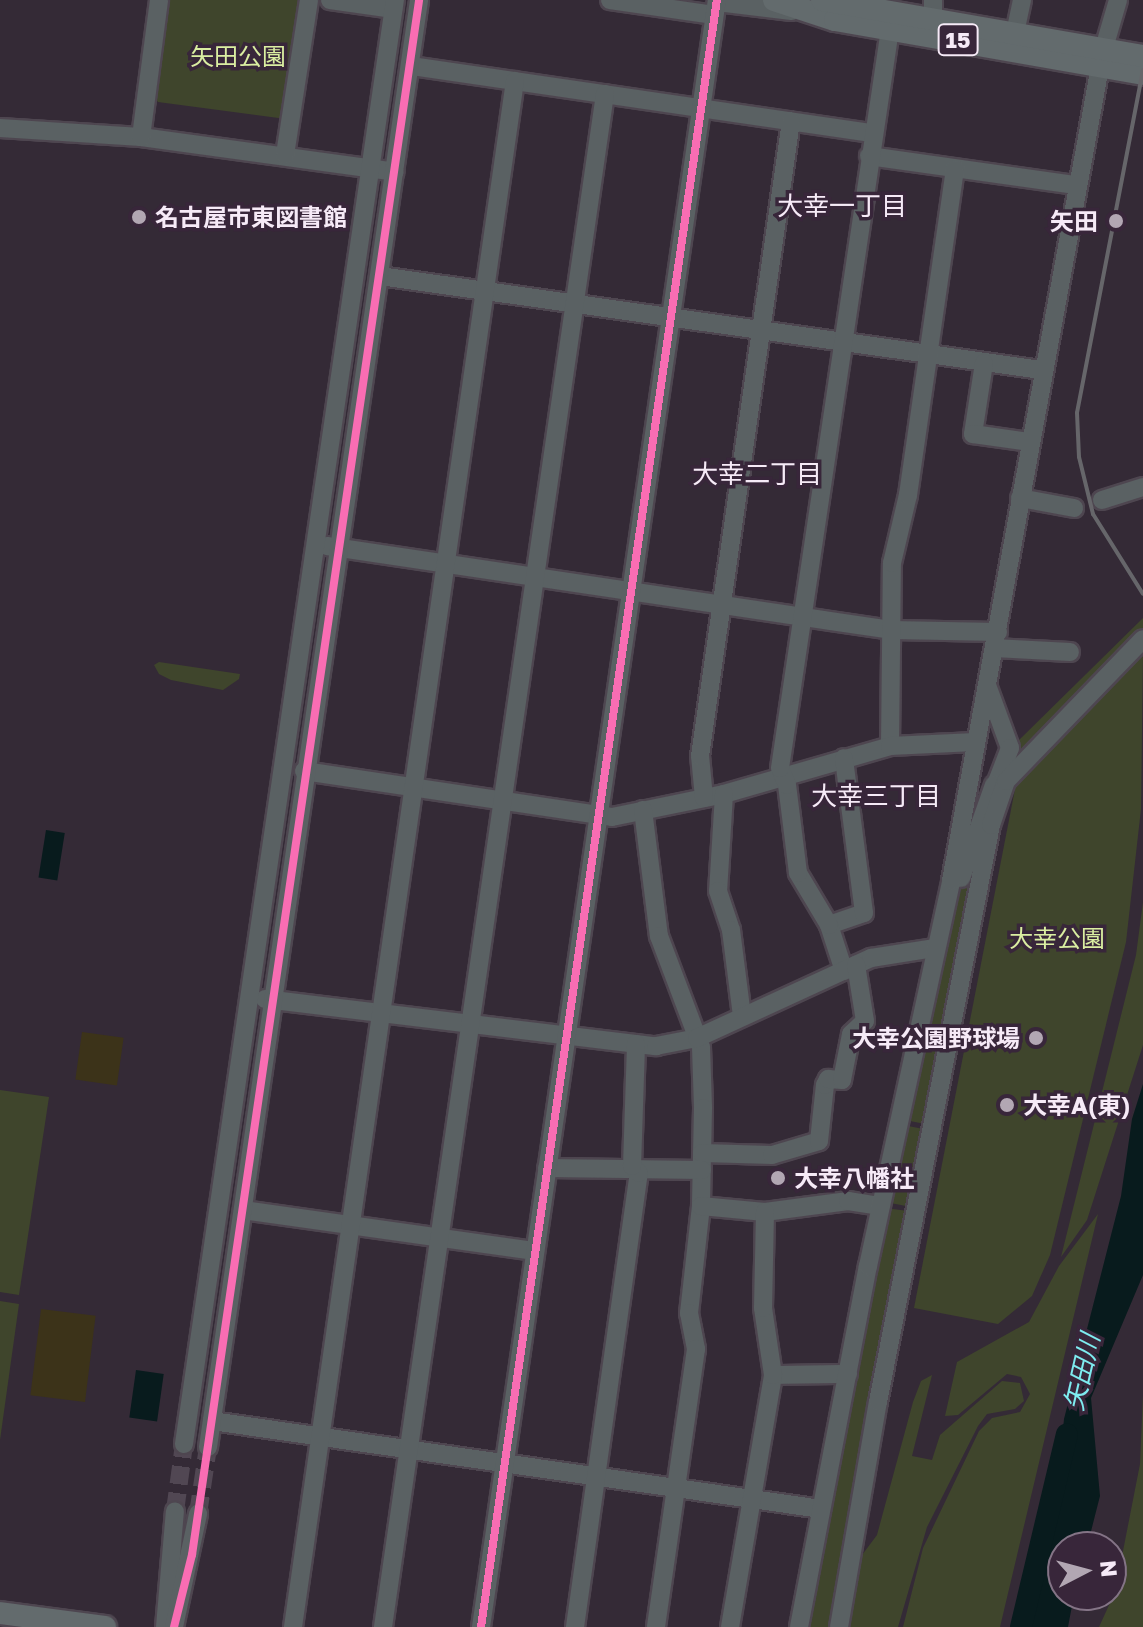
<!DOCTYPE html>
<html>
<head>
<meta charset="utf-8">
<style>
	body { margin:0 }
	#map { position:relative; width:1143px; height:1627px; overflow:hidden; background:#342a36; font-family:"Golos Text","Noto Sans JP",sans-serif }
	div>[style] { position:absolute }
	.green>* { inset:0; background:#3f452c; transform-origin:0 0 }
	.sand>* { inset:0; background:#3c3319; transform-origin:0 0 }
	.water>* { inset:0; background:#081b1d; transform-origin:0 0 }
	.river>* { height:22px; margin:-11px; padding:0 11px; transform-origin:11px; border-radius:11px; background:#081b1d }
	.minor-tunnel>* { height:18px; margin-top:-9px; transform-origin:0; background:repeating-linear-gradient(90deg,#514753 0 18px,transparent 0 27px) }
	.roads { filter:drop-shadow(2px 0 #4e4650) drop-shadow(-2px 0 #4e4650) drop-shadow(0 2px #4e4650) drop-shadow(0 -2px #4e4650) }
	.minor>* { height:18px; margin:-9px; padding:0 9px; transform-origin:9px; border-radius:9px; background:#5a6163 }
	.major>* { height:22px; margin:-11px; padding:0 11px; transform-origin:11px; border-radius:11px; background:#636b6d }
	.rail>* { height:4px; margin:-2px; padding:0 2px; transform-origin:2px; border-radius:2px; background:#66666a }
	.cycleway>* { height:8px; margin:-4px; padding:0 4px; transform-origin:4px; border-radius:4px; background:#f96db3 }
	.dots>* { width:22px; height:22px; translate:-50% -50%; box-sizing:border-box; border:4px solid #38263a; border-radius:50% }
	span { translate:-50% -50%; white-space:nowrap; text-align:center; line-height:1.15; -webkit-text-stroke:7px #38263a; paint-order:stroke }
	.shield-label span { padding:2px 6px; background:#38263a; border:2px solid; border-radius:6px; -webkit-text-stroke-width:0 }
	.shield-label { font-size:22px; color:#f6eaf7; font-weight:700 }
	.park-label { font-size:24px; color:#daeea1 }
	.poi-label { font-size:24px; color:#f6eaf7; font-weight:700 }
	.left { translate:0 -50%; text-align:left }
	.right { translate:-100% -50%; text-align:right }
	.neighbourhood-label { font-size:26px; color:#f6eaf7 }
	.water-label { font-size:26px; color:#7eecf0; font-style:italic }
	.north { position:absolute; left:1047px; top:1531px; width:80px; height:80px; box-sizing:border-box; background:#38263a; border:2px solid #847486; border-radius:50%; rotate:84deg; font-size:22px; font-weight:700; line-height:32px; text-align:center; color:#f6eaf7 }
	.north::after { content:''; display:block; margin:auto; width:28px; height:36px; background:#b2a7b3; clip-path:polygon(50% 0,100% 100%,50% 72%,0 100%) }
</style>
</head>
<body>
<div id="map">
	<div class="green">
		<div style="clip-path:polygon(169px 0,304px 0,286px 119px,158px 102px,155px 98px)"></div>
		<div style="clip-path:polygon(1143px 618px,1143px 631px,1004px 776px,1015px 744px)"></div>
		<div style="clip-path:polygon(1143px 652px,1141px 809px,1126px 942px,1050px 1255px,1032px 1296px,998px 1324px,914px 1308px,1016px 784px)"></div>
		<div style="clip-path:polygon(159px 662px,240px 674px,239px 679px,223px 690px,171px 680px,159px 674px,154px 665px)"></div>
		<div style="clip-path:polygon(986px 808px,925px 1124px,905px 1120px,947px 935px)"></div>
		<div style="clip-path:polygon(1143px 902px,1143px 1045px,1087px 1220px,1061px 1257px,1136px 955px)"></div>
		<div style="clip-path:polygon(0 1090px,49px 1097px,19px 1295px,0 1292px)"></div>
		<div style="left:903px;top:1125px;width:21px;height:79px;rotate:11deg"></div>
		<div style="clip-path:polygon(885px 1208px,908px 1211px,832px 1627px,804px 1627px)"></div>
		<div style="clip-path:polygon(1098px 1214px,1000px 1627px,903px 1627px,923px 1548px,979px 1431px,992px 1418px,1020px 1412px,1030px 1394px,1021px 1377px,1007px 1374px,958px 1415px,945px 1416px,957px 1362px,1029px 1322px,1059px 1266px)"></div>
		<div style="clip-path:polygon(0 1301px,19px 1304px,0 1440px)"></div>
		<div style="clip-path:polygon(932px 1375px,912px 1456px,932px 1460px,940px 1435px,1002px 1381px,1020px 1383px,1024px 1401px,1015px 1409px,987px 1414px,978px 1426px,927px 1527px,898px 1627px,845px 1627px,856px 1563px,877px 1535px,913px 1402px,921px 1381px)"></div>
		<div style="clip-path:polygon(1143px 1394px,1143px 1627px,1099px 1627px,1115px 1592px,1140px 1464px)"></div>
	</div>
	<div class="sand">
		<div style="left:82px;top:1032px;width:42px;height:48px;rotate:8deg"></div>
		<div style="left:41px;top:1309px;width:55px;height:87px;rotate:7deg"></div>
	</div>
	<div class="water">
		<div style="left:46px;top:830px;width:19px;height:48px;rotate:9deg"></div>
		<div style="clip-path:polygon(1143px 1084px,1143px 1275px,1091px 1398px,1100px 1496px,1087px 1547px,1063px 1547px,1063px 1595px,1074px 1595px,1068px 1627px,1016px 1627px,1056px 1503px,1064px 1419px,1121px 1196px,1132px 1119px)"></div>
		<div style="left:136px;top:1370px;width:28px;height:48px;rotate:8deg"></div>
	</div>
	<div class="river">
		<div style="left:1021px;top:1627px;width:198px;rotate:-76.6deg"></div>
	</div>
	<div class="minor-tunnel">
		<div style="left:175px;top:1511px;width:68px;rotate:-82.3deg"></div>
		<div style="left:198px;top:1514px;width:68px;rotate:-81.5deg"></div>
	</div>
	<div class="roads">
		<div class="minor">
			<div style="left:330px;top:0;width:64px;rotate:8.1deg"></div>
			<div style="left:610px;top:0;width:105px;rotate:8.2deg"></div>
			<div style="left:933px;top:0;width:20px;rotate:90deg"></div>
			<div style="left:717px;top:2px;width:75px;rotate:6.9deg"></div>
			<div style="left:1015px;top:33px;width:34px;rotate:-78deg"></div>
			<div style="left:1104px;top:48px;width:50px;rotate:-73.7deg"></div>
			<div style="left:411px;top:66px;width:467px;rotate:8.3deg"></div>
			<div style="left:0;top:128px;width:141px;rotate:3.7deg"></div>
			<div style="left:141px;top:137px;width:256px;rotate:7.8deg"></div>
			<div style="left:141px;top:137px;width:138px;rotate:-82.5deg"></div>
			<div style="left:285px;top:155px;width:157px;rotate:-81.2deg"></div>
			<div style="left:869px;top:156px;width:209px;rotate:8deg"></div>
			<div style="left:380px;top:276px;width:668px;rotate:8.09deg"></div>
			<div style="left:984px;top:363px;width:72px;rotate:98.8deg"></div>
			<div style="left:973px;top:434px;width:58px;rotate:8deg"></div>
			<div style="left:1020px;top:498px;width:55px;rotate:10.5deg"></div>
			<div style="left:1102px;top:500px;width:43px;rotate:-17.6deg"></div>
			<div style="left:327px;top:546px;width:570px;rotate:8.47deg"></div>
			<div style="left:891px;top:630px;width:107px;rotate:1.1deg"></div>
			<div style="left:994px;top:648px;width:76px;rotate:3deg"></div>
			<div style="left:987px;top:685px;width:67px;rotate:69.9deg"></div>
			<div style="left:1010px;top:748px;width:40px;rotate:111deg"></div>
			<div style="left:890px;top:746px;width:183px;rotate:-89.4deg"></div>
			<div style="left:892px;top:563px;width:70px;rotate:-76.8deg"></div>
			<div style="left:908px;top:495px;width:329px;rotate:-81.8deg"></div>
			<div style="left:304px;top:771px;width:311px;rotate:8.5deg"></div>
			<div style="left:612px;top:817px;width:114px;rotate:-11.6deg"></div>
			<div style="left:724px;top:794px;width:173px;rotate:-16.1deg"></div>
			<div style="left:890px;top:746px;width:85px;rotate:-2.7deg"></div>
			<div style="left:724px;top:794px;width:97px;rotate:93.5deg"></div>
			<div style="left:718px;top:891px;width:41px;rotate:71.6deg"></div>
			<div style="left:731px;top:930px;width:87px;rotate:82.7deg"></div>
			<div style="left:704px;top:798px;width:42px;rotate:-95.4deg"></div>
			<div style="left:700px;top:756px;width:641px;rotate:-81.84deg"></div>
			<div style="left:643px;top:810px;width:127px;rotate:82.8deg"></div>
			<div style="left:659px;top:936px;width:119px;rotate:69.3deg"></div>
			<div style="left:701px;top:1047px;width:61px;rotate:88.1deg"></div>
			<div style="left:703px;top:1108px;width:98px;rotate:91.2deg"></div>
			<div style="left:701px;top:1206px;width:108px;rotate:96.4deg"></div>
			<div style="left:689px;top:1313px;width:37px;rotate:79deg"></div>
			<div style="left:696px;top:1349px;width:281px;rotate:98.2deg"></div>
			<div style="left:961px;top:878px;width:99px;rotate:-70.5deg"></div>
			<div style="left:829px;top:925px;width:37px;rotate:-19deg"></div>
			<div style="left:864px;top:913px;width:156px;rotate:-97.4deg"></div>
			<div style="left:844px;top:971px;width:48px;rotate:-108.1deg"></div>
			<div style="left:829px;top:925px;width:61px;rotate:-120.8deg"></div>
			<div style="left:798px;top:873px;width:89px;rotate:-97.1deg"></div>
			<div style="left:787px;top:785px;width:18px;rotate:-112deg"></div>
			<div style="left:780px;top:768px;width:747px;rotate:-81.53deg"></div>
			<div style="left:265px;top:999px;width:394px;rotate:6.9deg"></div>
			<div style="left:656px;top:1046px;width:42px;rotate:-11deg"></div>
			<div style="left:697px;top:1038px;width:192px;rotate:-24.7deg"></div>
			<div style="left:871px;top:958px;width:65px;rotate:-8.9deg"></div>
			<div style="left:702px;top:1153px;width:70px;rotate:1.6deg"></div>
			<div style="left:772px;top:1155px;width:49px;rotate:-16.6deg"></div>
			<div style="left:819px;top:1141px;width:56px;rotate:-83.9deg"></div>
			<div style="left:825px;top:1085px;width:7px;rotate:-63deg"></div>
			<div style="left:828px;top:1079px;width:14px;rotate:4deg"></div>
			<div style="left:842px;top:1080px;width:47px;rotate:-78.9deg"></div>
			<div style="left:851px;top:1034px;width:19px;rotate:-43deg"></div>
			<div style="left:865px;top:1021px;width:57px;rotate:-99.1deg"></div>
			<div style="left:547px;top:1168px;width:155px;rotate:0.7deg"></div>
			<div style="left:701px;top:1206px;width:64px;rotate:5.4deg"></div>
			<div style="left:765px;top:1212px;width:84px;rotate:-7.5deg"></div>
			<div style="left:848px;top:1201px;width:33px;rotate:9deg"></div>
			<div style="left:243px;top:1210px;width:295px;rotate:8deg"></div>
			<div style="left:773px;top:1375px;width:75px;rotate:-0.8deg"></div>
			<div style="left:212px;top:1421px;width:615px;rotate:8.22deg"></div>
			<div style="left:184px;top:1444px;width:1459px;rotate:-81.69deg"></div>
			<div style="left:208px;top:1447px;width:1462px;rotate:-81.7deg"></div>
			<div style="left:165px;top:1627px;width:116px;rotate:-85.1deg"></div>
			<div style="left:174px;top:1627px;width:116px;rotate:-78deg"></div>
			<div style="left:293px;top:1627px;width:1562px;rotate:-81.83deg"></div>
			<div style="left:383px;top:1627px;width:1549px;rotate:-81.76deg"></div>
			<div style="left:481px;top:1627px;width:1644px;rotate:-81.75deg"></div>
			<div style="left:575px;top:1627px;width:458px;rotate:-82deg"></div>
			<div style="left:639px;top:1173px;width:10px;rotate:-135deg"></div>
			<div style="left:632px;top:1166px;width:122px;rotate:-88.1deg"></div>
			<div style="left:730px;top:1627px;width:256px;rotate:-80.3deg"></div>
			<div style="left:773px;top:1375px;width:68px;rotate:-98.5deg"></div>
			<div style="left:763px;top:1308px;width:96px;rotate:-88.8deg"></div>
			<div style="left:799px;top:1627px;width:368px;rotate:-79.2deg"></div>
			<div style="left:868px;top:1266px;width:394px;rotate:-77.8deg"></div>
			<div style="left:951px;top:881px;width:828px;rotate:-79.63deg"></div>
			<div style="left:839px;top:1627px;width:228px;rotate:-80.2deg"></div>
			<div style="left:878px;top:1402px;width:588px;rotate:-78.92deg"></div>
			<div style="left:991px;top:825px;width:46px;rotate:-71.2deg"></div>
			<div style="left:1006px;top:781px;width:197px;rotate:-46deg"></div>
		</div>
		<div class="major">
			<div style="left:774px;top:0;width:64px;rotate:18.2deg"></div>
			<div style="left:835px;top:20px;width:313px;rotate:9.9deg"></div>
			<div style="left:822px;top:0;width:326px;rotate:9.9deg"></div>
			<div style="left:0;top:1613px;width:106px;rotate:7.6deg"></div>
		</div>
	</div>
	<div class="rail">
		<div style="left:1143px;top:70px;width:349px;rotate:100.9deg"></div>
		<div style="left:1077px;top:413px;width:44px;rotate:87.4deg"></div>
		<div style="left:1079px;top:457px;width:59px;rotate:76.2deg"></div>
		<div style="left:1093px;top:514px;width:94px;rotate:58deg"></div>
	</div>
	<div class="cycleway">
		<div style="left:174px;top:1627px;width:74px;rotate:-76deg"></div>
		<div style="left:192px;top:1555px;width:1571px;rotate:-81.69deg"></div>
		<div style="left:481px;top:1627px;width:1644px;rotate:-81.75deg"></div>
	</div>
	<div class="dots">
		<div style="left:139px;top:217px;background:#b2a7b3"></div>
		<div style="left:1116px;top:221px;background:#b2a7b3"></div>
		<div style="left:1036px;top:1038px;background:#b2a7b3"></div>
		<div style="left:1007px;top:1105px;background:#b2a7b3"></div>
		<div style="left:778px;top:1178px;background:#b2a7b3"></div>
	</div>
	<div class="shield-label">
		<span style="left:958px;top:40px">15</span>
	</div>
	<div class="park-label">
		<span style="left:238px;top:56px">矢田公園</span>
		<span style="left:1057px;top:938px">大幸公園</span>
	</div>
	<div class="poi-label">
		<span class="left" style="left:155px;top:217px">名古屋市東図書館</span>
		<span class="right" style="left:1098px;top:221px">矢田</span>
		<span class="right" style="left:1020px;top:1038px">大幸公園野球場</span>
		<span class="left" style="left:1023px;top:1105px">大幸A(東)</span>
		<span class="left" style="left:794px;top:1178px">大幸八幡社</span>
	</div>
	<div class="neighbourhood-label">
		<span style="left:842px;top:206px">大幸一丁目</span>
		<span style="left:757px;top:474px">大幸二丁目</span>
		<span style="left:876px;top:796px">大幸三丁目</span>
	</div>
	<div class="water-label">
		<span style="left:1082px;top:1372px;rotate:-77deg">矢田川</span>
	</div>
	<div class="north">N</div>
</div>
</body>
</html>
